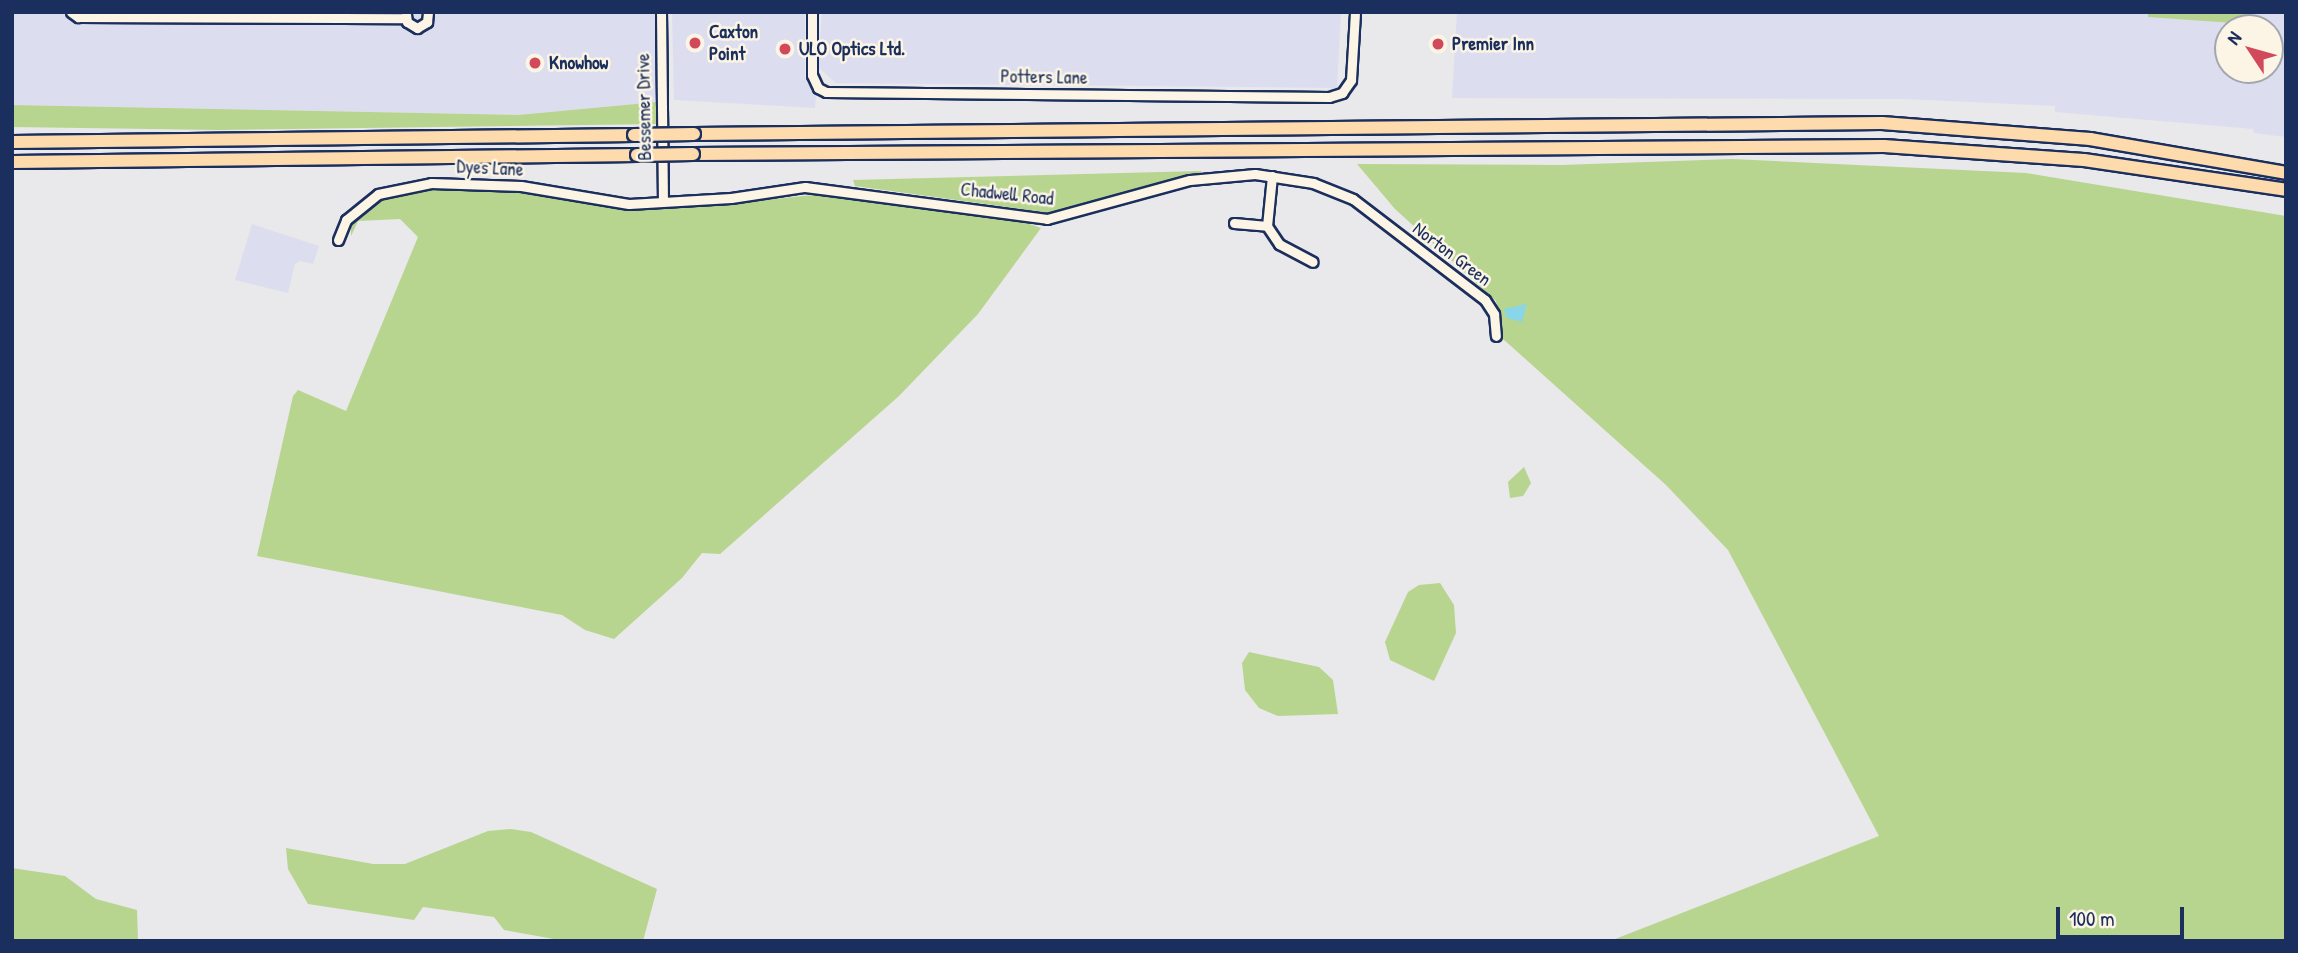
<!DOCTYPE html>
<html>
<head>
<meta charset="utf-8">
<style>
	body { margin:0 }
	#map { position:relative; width:2298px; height:953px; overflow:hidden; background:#e9e8eb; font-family:"Patrick Hand",sans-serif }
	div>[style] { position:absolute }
	.built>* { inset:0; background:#dcdeef }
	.green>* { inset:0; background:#b7d58e }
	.water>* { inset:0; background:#88d6e7 }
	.roads { filter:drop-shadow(2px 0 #1b2f5e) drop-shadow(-2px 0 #1b2f5e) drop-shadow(0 2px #1b2f5e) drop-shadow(0 -2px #1b2f5e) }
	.minor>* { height:9px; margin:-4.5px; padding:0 4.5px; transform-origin:4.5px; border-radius:4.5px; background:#fcf5e5 }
	.highway>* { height:12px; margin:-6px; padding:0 6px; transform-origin:6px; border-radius:6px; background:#fedbac }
	.bridges { filter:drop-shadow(2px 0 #1b2f5e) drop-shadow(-2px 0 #1b2f5e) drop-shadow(0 2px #1b2f5e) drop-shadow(0 -2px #1b2f5e) }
	.highway-bridge>* { height:12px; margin:-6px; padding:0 6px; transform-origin:6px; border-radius:6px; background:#fedbac }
	.dots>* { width:19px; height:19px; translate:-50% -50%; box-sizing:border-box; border:4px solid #fcf5e5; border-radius:50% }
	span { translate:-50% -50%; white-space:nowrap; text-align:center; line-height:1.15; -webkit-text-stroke:5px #fcf5e5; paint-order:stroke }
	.poi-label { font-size:19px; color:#1b2f5e; font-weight:700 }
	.left { translate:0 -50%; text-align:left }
	.street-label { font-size:19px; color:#1b2f5e }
	.frame { position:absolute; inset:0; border:14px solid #1b2f5e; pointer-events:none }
	.north { position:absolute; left:2214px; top:14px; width:70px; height:70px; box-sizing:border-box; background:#fcf5e5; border:2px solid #a2a6af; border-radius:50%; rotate:306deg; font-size:19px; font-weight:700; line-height:28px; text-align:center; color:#1b2f5e }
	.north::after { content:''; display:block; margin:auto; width:24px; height:32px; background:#d1495b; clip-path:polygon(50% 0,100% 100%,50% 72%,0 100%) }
	.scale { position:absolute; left:2056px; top:907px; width:128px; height:32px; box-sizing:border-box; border:4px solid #1b2f5e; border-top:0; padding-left:9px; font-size:21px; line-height:24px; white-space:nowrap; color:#1b2f5e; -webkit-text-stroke:5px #fcf5e5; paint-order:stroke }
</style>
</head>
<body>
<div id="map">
	<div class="built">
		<div style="clip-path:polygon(12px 12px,655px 12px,657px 102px,518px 115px,12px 105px)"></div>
		<div style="clip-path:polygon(672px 12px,805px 12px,805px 79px,816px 95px,815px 108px,674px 100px)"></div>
		<div style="clip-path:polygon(822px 12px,1341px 12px,1337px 88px,836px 83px,818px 67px)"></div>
		<div style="clip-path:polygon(evenodd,1457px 12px,2286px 12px,2286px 137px,2254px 133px,2253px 129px,2055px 112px,2055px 106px,1906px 99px,1452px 98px,1457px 12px,2228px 28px,2270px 28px,2270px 70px,2228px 70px,2228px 28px)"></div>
		<div style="clip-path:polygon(252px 224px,319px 246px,313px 264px,300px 261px,295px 264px,288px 293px,235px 280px)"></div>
	</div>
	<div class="green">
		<div style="clip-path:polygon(2148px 12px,2248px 12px,2247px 24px,2148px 17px)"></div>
		<div style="clip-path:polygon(657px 102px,659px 124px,220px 130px,12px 127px,12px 105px,518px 115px)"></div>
		<div style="clip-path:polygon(1732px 159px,2026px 173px,2286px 216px,2286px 941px,1610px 941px,1879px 836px,1728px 550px,1666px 485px,1503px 339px,1496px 301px,1395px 209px,1357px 164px,1562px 165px)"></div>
		<div style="clip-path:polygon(1201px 171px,1201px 176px,1050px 213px,855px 186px,853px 180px)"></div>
		<div style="clip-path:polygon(471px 183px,645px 205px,697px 207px,833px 193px,1007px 216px,1041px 228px,978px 314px,899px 396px,720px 554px,702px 553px,682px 578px,614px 639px,585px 630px,562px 615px,257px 556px,293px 396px,298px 390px,346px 411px,418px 237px,400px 219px,358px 221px,351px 236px,351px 219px,382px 195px,409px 188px)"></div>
		<div style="clip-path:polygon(1524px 467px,1531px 483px,1523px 496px,1510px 498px,1508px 482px)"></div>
		<div style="clip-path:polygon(1440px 583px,1454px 605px,1456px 633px,1434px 681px,1390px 660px,1385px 642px,1408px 592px,1419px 585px)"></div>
		<div style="clip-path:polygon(1249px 652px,1319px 667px,1333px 680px,1338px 714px,1278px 716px,1259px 708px,1245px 690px,1242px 663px)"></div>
		<div style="clip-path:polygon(511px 829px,531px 832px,657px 889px,643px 941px,565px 941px,504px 930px,494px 917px,423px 907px,414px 920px,308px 904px,288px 869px,286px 848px,373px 864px,405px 864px,488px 831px)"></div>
		<div style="clip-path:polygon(12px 868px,65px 876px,96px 899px,137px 910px,138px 941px,12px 941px)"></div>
	</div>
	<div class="water">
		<div style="clip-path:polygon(1527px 304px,1522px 322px,1507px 318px,1504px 309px)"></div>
	</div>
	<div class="roads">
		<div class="minor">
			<div style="left:71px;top:12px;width:9px;rotate:36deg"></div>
			<div style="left:78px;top:17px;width:328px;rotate:0.2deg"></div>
			<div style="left:661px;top:12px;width:189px;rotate:89.4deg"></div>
			<div style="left:812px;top:12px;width:63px;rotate:90deg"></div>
			<div style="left:812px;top:75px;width:14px;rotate:65deg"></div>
			<div style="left:818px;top:88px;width:9px;rotate:27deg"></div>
			<div style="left:826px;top:92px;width:503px;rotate:0.57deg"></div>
			<div style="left:1329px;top:97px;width:14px;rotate:-17deg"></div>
			<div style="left:1342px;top:93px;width:16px;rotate:-55deg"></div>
			<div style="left:1351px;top:80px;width:68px;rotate:-86.6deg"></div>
			<div style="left:406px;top:14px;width:8px;rotate:83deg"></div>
			<div style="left:407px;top:22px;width:12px;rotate:31deg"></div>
			<div style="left:417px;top:28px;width:12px;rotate:-31deg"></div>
			<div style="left:427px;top:22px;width:10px;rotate:-84deg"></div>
			<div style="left:1272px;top:176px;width:50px;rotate:95.7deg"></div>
			<div style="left:1267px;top:226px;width:22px;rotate:56deg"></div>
			<div style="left:1279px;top:244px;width:38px;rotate:28deg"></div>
			<div style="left:1234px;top:223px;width:33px;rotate:5deg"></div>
			<div style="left:338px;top:240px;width:22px;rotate:-68deg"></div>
			<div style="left:346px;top:220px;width:41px;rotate:-39.1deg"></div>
			<div style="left:378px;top:194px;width:54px;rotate:-11.7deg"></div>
			<div style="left:431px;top:183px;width:90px;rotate:1.9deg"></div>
			<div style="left:521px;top:186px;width:109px;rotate:9.5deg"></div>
			<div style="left:629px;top:204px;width:102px;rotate:-3.4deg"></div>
			<div style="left:731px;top:198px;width:75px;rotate:-8.5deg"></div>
			<div style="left:805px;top:187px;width:244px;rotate:7.5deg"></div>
			<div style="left:1047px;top:219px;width:148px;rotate:-15.3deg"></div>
			<div style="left:1190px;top:180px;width:65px;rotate:-5.3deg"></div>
			<div style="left:1255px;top:174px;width:59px;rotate:8.8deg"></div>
			<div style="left:1313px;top:183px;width:43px;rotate:21.8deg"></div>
			<div style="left:1353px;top:199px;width:166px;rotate:37.4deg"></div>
			<div style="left:1485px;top:300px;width:17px;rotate:57deg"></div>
			<div style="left:1494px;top:314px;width:22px;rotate:85deg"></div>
		</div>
		<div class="highway">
			<div style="left:694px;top:134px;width:1188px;rotate:-0.53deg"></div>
			<div style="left:1882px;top:123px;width:209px;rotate:4.4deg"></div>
			<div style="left:2090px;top:139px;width:199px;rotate:9.8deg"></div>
			<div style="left:12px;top:142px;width:622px;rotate:-0.64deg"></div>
			<div style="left:693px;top:154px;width:1191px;rotate:-0.38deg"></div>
			<div style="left:1884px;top:146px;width:200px;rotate:4deg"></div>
			<div style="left:2084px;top:160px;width:204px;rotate:8.4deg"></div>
			<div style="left:12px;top:162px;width:625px;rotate:-0.64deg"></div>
		</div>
	</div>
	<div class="bridges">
		<div class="highway-bridge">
			<div style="left:634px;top:135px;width:60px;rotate:-1deg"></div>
			<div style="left:637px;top:155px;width:56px;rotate:-1deg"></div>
		</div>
	</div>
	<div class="dots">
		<div style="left:695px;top:43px;background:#d1495b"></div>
		<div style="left:1438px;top:44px;background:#d1495b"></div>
		<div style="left:785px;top:49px;background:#d1495b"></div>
		<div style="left:535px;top:63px;background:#d1495b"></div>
	</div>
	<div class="poi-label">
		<span class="left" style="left:709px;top:43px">Caxton<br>Point</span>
		<span class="left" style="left:1452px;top:44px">Premier Inn</span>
		<span class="left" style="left:799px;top:49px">ULO Optics Ltd.</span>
		<span class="left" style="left:549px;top:63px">Knowhow</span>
	</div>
	<div class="street-label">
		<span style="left:1044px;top:77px;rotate:1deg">Potters Lane</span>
		<span style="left:644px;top:107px;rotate:-91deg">Bessemer Drive</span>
		<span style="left:490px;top:168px;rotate:3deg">Dyes Lane</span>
		<span style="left:1007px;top:194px;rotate:6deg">Chadwell Road</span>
		<span style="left:1452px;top:254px;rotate:37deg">Norton Green</span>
	</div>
	<div class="frame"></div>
	<div class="north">N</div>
	<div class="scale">100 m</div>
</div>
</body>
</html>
